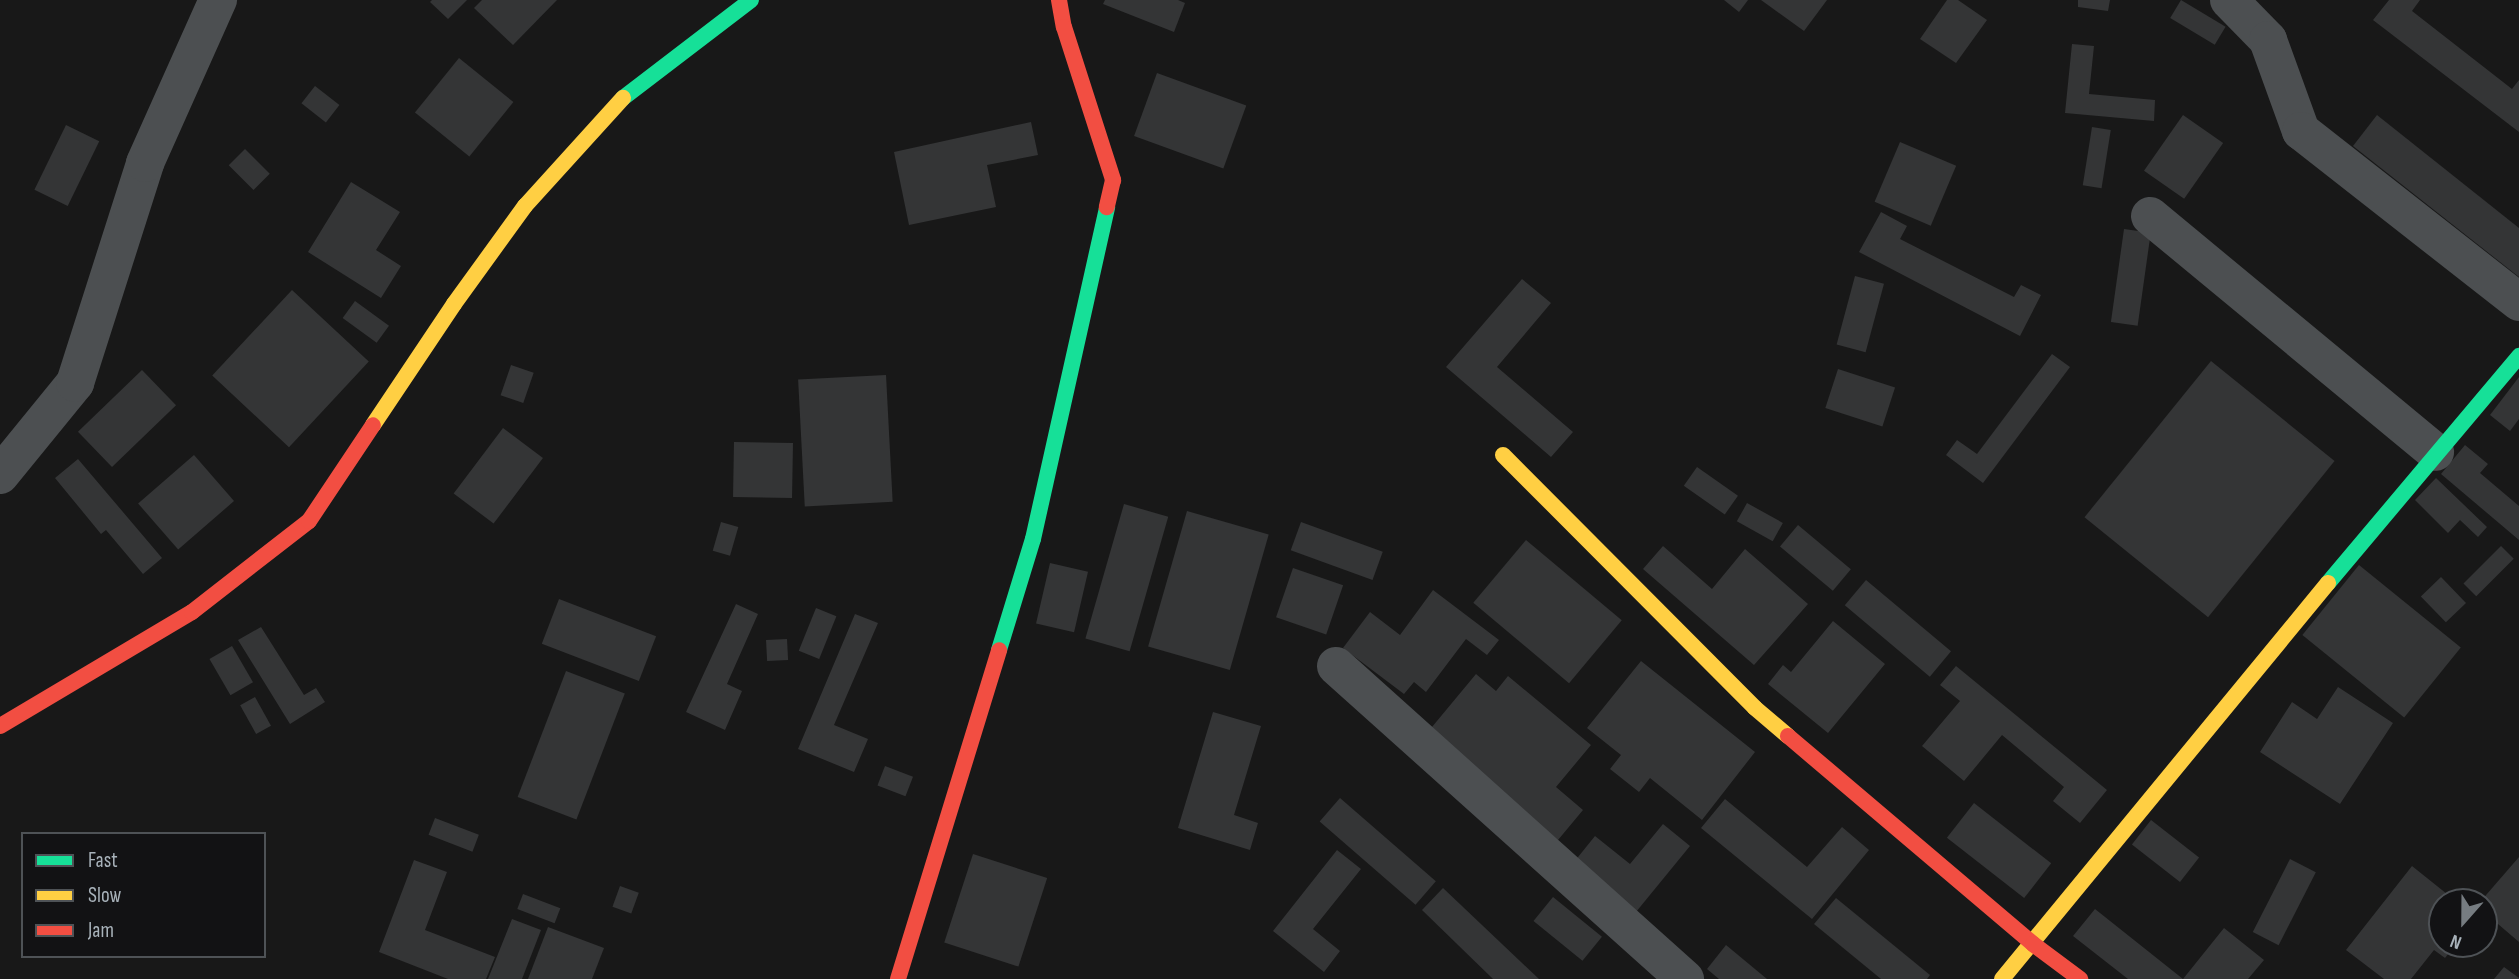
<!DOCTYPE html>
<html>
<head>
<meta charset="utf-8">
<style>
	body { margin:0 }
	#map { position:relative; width:2519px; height:979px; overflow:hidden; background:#181818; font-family:"Sofia Sans Condensed",sans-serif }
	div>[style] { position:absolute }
	.building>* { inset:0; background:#343536; transform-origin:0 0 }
	.street>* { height:38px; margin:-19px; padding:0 19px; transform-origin:19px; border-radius:19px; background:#4c4f51 }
	.fast>* { height:16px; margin:-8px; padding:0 8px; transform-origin:8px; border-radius:8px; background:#16e098 }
	.slow>* { height:16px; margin:-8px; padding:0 8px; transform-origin:8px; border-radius:8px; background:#ffcf43 }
	.jam>* { height:16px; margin:-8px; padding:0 8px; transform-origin:8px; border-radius:8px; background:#f24e42 }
	span { translate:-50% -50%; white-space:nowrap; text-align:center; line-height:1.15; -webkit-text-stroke:6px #121214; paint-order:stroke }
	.legend { position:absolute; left:21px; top:832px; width:245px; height:126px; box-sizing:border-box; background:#121214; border:2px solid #4e5256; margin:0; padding:9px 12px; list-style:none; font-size:21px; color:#a8b2ba }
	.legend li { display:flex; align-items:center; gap:14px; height:35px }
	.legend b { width:35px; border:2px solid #4e5256 }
	.north { position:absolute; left:2428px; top:888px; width:70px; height:70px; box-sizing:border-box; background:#121214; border:2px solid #4e5256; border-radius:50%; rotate:201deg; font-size:19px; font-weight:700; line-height:28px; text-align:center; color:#a8b2ba }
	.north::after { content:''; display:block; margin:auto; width:24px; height:32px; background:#767c81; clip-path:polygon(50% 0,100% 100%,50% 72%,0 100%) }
</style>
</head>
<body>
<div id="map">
	<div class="building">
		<div style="clip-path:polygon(432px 0,467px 0,448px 19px,430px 2px)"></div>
		<div style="clip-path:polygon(482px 0,557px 0,513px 45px,474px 8px)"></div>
		<div style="clip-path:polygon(1105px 0,1178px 0,1185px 3px,1174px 32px,1103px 4px)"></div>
		<div style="clip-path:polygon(1724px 0,1748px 0,1739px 12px)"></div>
		<div style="clip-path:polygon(1761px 0,1827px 0,1804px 31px)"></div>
		<div style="clip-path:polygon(1947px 0,1958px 0,1987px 20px,1956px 63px,1920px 39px)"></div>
		<div style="clip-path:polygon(2078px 0,2110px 0,2108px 11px,2078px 7px)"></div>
		<div style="left:2181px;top:0;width:52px;height:21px;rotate:31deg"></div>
		<div style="clip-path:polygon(2389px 0,2420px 0,2412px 11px,2512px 89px,2519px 80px,2519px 132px,2373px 20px)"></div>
		<div style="clip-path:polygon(2072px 44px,2094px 46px,2089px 94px,2155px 100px,2154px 121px,2065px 113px)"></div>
		<div style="left:459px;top:58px;width:70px;height:70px;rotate:39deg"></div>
		<div style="left:1157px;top:73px;width:95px;height:67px;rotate:20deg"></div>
		<div style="left:315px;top:86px;width:31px;height:22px;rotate:38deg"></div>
		<div style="left:2183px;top:115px;width:49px;height:68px;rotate:35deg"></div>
		<div style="clip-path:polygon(2377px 115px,2519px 228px,2519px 277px,2353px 146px)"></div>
		<div style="clip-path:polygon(1031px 122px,1038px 155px,987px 165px,996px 207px,909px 225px,894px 152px)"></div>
		<div style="left:66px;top:125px;width:37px;height:72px;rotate:26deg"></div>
		<div style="left:2092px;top:127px;width:19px;height:59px;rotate:9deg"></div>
		<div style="left:1900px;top:142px;width:61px;height:65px;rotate:23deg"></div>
		<div style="left:245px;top:149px;width:35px;height:23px;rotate:45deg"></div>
		<div style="clip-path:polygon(351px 182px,400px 212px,376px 250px,401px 266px,381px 298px,308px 252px)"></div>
		<div style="clip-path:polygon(1881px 212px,1907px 226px,1900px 239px,2014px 297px,2021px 285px,2041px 295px,2020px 336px,1859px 252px)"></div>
		<div style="left:2124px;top:229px;width:27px;height:94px;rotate:8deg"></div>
		<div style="left:1855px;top:276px;width:30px;height:71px;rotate:15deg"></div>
		<div style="clip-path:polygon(1522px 279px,1551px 303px,1497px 367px,1573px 432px,1551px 457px,1446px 367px)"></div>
		<div style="left:292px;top:290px;width:105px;height:117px;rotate:43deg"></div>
		<div style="left:355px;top:301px;width:42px;height:21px;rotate:36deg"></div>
		<div style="clip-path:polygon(2052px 354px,2070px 367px,1983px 483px,1946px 455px,1957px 440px,1977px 454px)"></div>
		<div style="left:2211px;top:361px;width:159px;height:201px;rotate:39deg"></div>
		<div style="left:511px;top:365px;width:24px;height:32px;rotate:19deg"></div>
		<div style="left:1838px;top:369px;width:60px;height:41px;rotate:18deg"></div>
		<div style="left:142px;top:370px;width:49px;height:89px;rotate:46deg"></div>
		<div style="left:886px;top:375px;width:127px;height:88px;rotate:87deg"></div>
		<div style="clip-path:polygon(2519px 377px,2519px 419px,2510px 431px,2490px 415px)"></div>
		<div style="left:503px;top:428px;width:50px;height:82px;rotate:37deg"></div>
		<div style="left:734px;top:442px;width:59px;height:55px;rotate:1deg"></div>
		<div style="clip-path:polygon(2465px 445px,2488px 464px,2480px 473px,2519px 506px,2519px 540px,2441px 474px)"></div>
		<div style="left:194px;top:455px;width:61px;height:74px;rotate:49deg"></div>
		<div style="clip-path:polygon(78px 459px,162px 558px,143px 574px,106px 530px,101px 534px,55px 478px)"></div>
		<div style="left:1697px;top:467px;width:50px;height:23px;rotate:35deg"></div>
		<div style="clip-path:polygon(2436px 478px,2487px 527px,2478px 537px,2460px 520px,2448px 533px,2415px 500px)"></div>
		<div style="left:1747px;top:503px;width:41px;height:21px;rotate:29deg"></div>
		<div style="left:1124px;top:504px;width:46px;height:140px;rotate:16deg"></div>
		<div style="left:1187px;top:511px;width:85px;height:141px;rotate:16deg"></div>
		<div style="left:721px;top:522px;width:18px;height:30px;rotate:16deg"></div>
		<div style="left:1301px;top:522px;width:87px;height:30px;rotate:20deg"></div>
		<div style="left:1798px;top:525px;width:69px;height:28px;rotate:40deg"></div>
		<div style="left:1526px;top:540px;width:125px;height:82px;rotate:40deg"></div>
		<div style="clip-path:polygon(1663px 546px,1712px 589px,1745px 549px,1808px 604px,1754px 665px,1643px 569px)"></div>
		<div style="left:2501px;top:546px;width:18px;height:53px;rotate:45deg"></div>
		<div style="left:1050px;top:563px;width:39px;height:62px;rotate:13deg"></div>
		<div style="left:2359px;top:565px;width:131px;height:90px;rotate:39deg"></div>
		<div style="left:1293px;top:568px;width:53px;height:52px;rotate:19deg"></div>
		<div style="left:2441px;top:577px;width:36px;height:28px;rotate:46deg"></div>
		<div style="left:1866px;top:580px;width:111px;height:33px;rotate:40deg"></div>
		<div style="clip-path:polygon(1433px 590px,1499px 640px,1487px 655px,1466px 639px,1426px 692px,1414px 682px,1404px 694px,1343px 648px,1370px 612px,1400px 635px)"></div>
		<div style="left:559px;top:599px;width:104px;height:48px;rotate:21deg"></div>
		<div style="clip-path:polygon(736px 604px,758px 614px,727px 684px,742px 691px,725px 730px,686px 712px)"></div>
		<div style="left:816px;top:608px;width:22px;height:46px;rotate:22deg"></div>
		<div style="clip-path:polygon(855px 614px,878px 623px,834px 725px,868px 739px,854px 772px,798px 749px)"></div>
		<div style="clip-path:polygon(1833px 621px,1885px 664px,1828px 733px,1768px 684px,1783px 665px,1791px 672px)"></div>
		<div style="clip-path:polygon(261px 627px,304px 695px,316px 688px,325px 702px,290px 724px,238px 640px)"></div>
		<div style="left:787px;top:639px;width:21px;height:21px;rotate:87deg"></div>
		<div style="left:232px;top:646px;width:42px;height:26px;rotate:60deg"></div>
		<div style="clip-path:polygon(1641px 661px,1755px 752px,1702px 820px,1650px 778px,1639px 792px,1610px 769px,1621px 755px,1587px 728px)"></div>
		<div style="clip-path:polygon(1956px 666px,2107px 790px,2080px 823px,2053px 801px,2064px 787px,2002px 735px,1964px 781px,1922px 746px,1960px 701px,1940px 685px)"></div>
		<div style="left:566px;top:671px;width:63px;height:135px;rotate:21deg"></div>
		<div style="clip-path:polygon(1476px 674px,1496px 691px,1508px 676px,1591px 745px,1556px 787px,1583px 810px,1558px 840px,1427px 733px)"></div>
		<div style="clip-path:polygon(2338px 687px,2393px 723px,2340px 804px,2260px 752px,2292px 702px,2317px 719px)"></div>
		<div style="left:255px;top:697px;width:33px;height:17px;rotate:61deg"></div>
		<div style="clip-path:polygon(1213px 712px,1261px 726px,1234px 815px,1258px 823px,1250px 850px,1178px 828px)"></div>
		<div style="left:885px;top:766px;width:30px;height:21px;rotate:21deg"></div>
		<div style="left:1340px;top:798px;width:127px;height:31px;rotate:41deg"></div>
		<div style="clip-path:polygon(1725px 799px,1807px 867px,1842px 827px,1869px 850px,1812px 919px,1701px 828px)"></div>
		<div style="left:1974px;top:803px;width:98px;height:44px;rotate:38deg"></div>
		<div style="left:435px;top:818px;width:47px;height:18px;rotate:21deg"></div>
		<div style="left:2151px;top:820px;width:61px;height:31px;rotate:38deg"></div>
		<div style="clip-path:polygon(1663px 824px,1690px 846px,1636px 912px,1574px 862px,1595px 836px,1630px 864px)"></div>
		<div style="clip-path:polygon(1337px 850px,1361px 869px,1313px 929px,1340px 951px,1324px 972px,1273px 931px)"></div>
		<div style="left:973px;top:854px;width:78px;height:93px;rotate:18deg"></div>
		<div style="clip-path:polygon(2519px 857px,2519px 942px,2484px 912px,2484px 902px,2480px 902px)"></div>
		<div style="left:2290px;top:859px;width:29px;height:82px;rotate:27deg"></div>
		<div style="clip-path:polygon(414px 860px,447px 872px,425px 930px,495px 957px,486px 979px,448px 979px,379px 952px)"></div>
		<div style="clip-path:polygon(2412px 866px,2457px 902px,2442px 902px,2442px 944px,2456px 944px,2445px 958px,2434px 950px,2411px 979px,2384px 979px,2346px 950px)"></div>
		<div style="left:620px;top:886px;width:20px;height:22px;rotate:20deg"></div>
		<div style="clip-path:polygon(1443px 888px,1539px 979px,1493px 979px,1422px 910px)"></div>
		<div style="left:523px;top:894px;width:40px;height:16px;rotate:21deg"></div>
		<div style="left:1553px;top:897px;width:63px;height:31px;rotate:39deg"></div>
		<div style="clip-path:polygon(1836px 898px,1930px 975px,1927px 979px,1881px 979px,1814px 924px)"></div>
		<div style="clip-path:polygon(2095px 909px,2183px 979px,2224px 928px,2264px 960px,2248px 979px,2128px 979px,2073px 936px)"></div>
		<div style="clip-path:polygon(512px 919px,541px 930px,522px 979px,488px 979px)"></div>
		<div style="clip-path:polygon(548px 927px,604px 948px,592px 979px,528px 979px)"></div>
		<div style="clip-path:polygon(1726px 945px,1767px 979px,1719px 979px,1707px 969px)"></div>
		<div style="clip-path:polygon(2504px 967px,2519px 978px,2519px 979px,2494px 979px)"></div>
	</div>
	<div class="street">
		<div style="left:2229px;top:0;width:56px;rotate:45.7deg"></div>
		<div style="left:2268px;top:40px;width:97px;rotate:70.1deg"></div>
		<div style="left:2301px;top:131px;width:277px;rotate:38.1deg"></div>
		<div style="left:2150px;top:216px;width:370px;rotate:39.6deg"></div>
		<div style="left:0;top:475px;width:119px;rotate:-50.8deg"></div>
		<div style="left:75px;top:383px;width:231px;rotate:-72.3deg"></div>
		<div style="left:145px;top:163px;width:179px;rotate:-65.9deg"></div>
		<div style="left:1336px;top:666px;width:469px;rotate:41.9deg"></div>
	</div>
	<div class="fast">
		<div style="left:623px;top:98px;width:161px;rotate:-37.4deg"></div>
		<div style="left:2328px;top:583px;width:297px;rotate:-49.9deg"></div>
		<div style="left:999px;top:650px;width:116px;rotate:-73deg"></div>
		<div style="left:1033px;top:539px;width:340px;rotate:-77.4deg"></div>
	</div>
	<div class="slow">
		<div style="left:373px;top:425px;width:146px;rotate:-56.2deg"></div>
		<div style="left:454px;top:304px;width:121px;rotate:-54.1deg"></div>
		<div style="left:525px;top:206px;width:146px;rotate:-47.8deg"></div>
		<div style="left:1503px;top:455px;width:357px;rotate:45.1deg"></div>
		<div style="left:1755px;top:708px;width:43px;rotate:40.3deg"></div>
		<div style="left:2002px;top:979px;width:513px;rotate:-50.54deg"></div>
	</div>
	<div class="jam">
		<div style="left:1059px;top:0;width:27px;rotate:80deg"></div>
		<div style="left:1064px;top:27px;width:161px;rotate:72.2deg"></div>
		<div style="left:1113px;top:180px;width:28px;rotate:103deg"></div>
		<div style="left:0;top:726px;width:223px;rotate:-30.7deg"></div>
		<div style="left:192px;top:612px;width:148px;rotate:-37.9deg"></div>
		<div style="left:309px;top:521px;width:115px;rotate:-56.3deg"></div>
		<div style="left:1788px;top:736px;width:321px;rotate:40.3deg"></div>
		<div style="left:2033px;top:944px;width:59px;rotate:36.7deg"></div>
		<div style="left:898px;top:979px;width:344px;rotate:-72.9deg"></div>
	</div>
	<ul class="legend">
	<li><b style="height:9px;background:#16e098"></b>Fast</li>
	<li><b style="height:9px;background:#ffcf43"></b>Slow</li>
	<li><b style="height:9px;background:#f24e42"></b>Jam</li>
	</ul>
	<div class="north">N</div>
</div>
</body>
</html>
